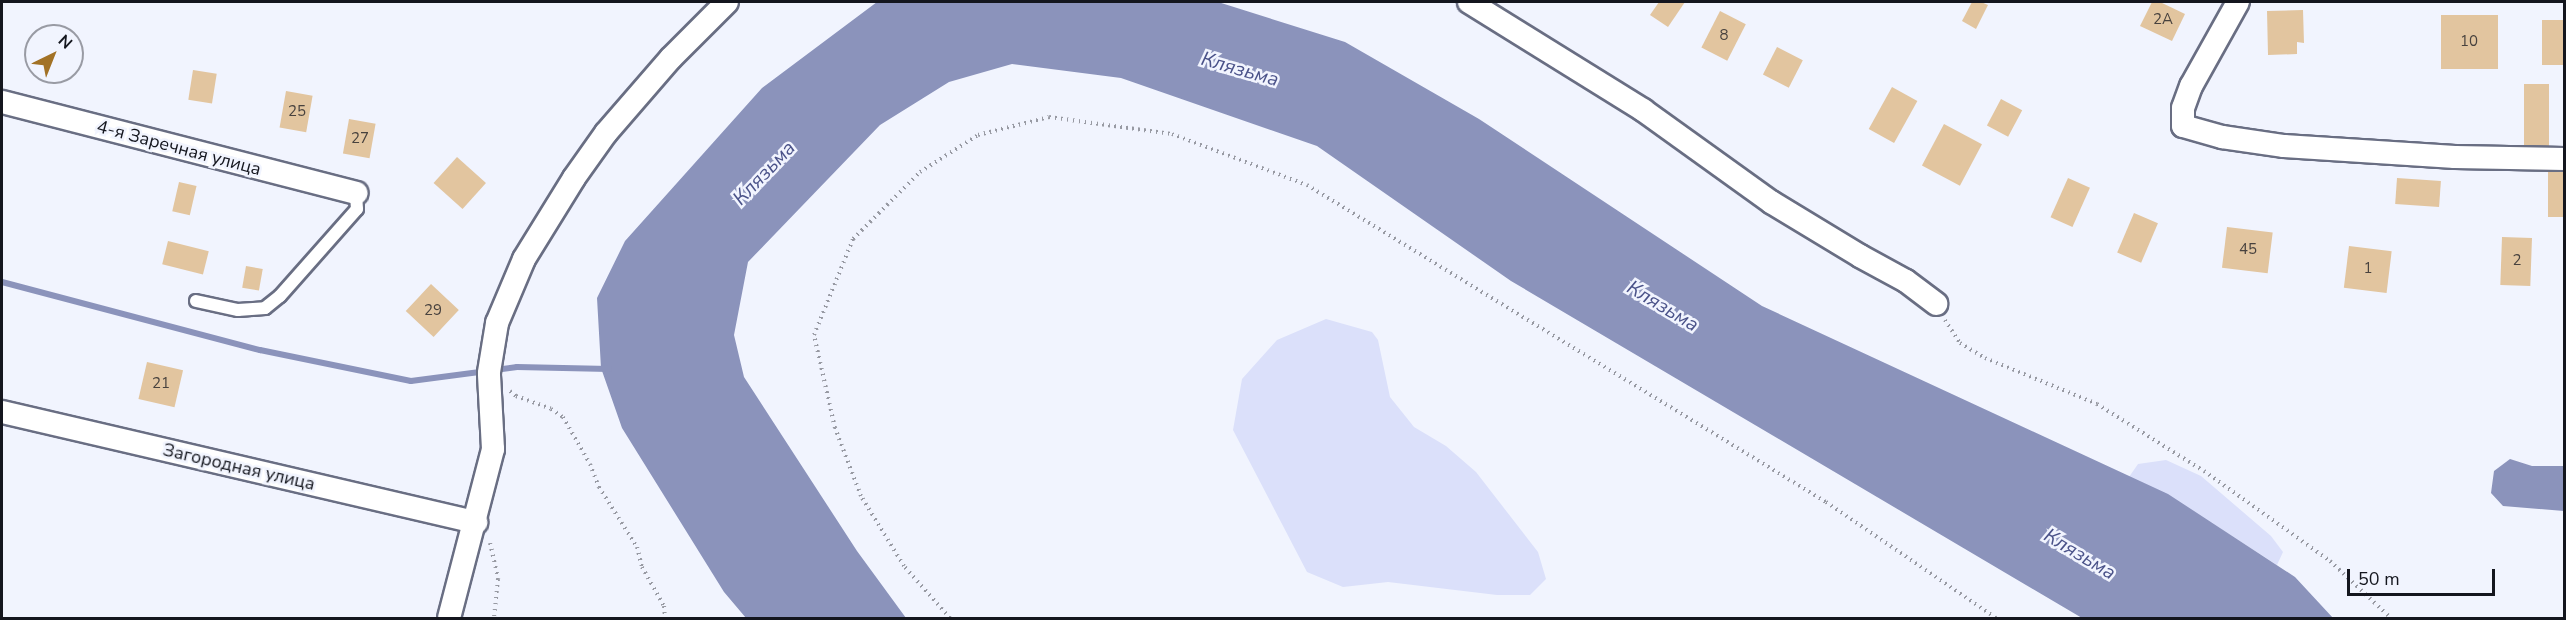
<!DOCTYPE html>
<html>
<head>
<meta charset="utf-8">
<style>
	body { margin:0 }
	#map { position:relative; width:2566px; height:620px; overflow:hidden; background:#f1f4fe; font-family:"Nunito Sans",sans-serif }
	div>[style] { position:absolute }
	.green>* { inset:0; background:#dbe0fa }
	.water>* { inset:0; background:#8b93bb }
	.stream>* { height:6px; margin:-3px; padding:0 3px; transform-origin:3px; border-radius:3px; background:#8b93bb }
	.building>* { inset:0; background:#e2c59f; transform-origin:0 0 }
	.path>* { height:4px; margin-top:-2px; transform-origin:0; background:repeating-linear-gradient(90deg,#989aa3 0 1.5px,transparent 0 6px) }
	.roads { filter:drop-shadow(2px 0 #696e83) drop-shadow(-2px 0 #696e83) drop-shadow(0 2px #696e83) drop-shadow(0 -2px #696e83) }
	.service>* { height:12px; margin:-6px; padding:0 6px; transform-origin:6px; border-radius:6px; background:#fff }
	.minor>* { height:22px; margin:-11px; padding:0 11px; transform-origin:11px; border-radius:11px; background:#fff }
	span { translate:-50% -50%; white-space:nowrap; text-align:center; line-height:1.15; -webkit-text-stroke:5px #f1f4fe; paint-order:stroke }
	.number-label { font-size:15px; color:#48423e }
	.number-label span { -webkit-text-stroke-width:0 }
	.street-label { font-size:18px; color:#14161e }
	.water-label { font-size:20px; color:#4a5289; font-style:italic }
	.frame { position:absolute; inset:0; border:3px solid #14161e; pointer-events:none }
	.north { position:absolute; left:24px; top:24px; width:60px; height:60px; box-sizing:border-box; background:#f1f4fe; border:2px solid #999ba4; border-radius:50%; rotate:43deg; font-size:16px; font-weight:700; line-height:24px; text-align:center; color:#14161e }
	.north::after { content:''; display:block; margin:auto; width:21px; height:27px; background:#a27226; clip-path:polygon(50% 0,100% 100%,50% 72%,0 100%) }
	.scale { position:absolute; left:2347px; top:569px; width:148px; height:27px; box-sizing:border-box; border:3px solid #14161e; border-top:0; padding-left:8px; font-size:18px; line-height:21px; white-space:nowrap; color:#14161e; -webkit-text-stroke:4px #f1f4fe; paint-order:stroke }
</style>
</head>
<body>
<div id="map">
	<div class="green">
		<div style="clip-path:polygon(1326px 319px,1372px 332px,1378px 340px,1390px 397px,1414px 427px,1446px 446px,1476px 472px,1538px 552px,1546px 579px,1530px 595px,1497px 595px,1388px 582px,1343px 587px,1307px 572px,1233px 430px,1242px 379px,1277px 340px)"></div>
		<div style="clip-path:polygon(2166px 460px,2201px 476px,2271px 536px,2283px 552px,2277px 565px,2168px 495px,2129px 477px,2138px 464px)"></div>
	</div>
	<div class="water">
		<div style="clip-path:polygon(877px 2px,1218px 2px,1345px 42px,1479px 119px,1762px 306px,2168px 494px,2295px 577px,2333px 618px,2082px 618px,1511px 281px,1317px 146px,1121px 78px,1012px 64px,949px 82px,880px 125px,748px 262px,734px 335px,744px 377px,857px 551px,906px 618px,746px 618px,724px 592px,622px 428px,601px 368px,597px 298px,625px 241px,762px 88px)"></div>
		<div style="clip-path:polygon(2510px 459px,2532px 466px,2564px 466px,2564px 511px,2503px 506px,2491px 493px,2494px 471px)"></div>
	</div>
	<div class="stream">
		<div style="left:2px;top:282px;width:267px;rotate:14.8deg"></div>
		<div style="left:260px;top:350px;width:154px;rotate:11.6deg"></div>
		<div style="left:411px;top:381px;width:107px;rotate:-7.5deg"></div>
		<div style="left:517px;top:367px;width:92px;rotate:1.2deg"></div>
	</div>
	<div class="building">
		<div style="clip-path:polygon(1659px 2px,1685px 2px,1668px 27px,1650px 15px)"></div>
		<div style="clip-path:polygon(1972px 2px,1981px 2px,1988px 5px,1976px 29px,1962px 21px)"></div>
		<div style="clip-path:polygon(2152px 2px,2160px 2px,2185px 14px,2172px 41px,2140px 26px)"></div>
		<div style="clip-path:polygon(2303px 10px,2304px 43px,2297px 42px,2297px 54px,2268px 55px,2267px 11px)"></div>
		<div style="left:1720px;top:11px;width:29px;height:41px;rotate:27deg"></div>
		<div style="left:2441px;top:15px;width:57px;height:54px"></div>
		<div style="left:2542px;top:20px;width:22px;height:45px"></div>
		<div style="left:1777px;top:47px;width:29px;height:31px;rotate:27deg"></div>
		<div style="left:193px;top:70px;width:24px;height:30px;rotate:9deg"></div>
		<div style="left:2524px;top:84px;width:25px;height:64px"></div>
		<div style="left:1892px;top:87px;width:29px;height:48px;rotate:29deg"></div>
		<div style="left:286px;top:91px;width:27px;height:37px;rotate:10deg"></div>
		<div style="left:2001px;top:99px;width:24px;height:30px;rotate:28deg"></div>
		<div style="left:349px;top:119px;width:27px;height:35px;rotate:10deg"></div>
		<div style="left:1944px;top:124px;width:43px;height:47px;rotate:28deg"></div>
		<div style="left:457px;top:157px;width:39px;height:35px;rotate:42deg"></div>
		<div style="left:2548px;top:170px;width:16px;height:47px"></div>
		<div style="left:2068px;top:178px;width:24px;height:43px;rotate:24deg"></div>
		<div style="left:2397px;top:178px;width:44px;height:26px;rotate:4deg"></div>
		<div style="left:179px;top:182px;width:18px;height:30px;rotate:13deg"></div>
		<div style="left:2134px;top:213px;width:26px;height:43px;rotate:23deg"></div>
		<div style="left:2227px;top:227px;width:46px;height:41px;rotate:7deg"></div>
		<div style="left:2502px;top:237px;width:30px;height:48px;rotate:2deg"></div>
		<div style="left:168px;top:241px;width:42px;height:24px;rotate:14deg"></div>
		<div style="left:2349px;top:246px;width:43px;height:42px;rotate:7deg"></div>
		<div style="left:246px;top:266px;width:17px;height:22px;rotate:10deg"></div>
		<div style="left:431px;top:284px;width:38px;height:37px;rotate:43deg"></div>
		<div style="left:147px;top:362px;width:37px;height:38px;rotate:13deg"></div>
	</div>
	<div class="path">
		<div style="left:1945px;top:320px;width:27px;rotate:57deg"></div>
		<div style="left:1960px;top:343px;width:29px;rotate:31deg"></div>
		<div style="left:1985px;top:358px;width:121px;rotate:22.3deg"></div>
		<div style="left:2097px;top:404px;width:126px;rotate:32.1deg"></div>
		<div style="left:2204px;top:471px;width:155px;rotate:35.5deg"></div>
		<div style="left:2330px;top:561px;width:83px;rotate:43.1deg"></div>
		<div style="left:510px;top:391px;width:8px;rotate:40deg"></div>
		<div style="left:516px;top:396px;width:37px;rotate:20deg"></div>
		<div style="left:551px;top:409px;width:14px;rotate:34deg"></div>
		<div style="left:563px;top:417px;width:54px;rotate:60.1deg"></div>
		<div style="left:590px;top:464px;width:25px;rotate:69deg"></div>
		<div style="left:599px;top:487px;width:71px;rotate:57.7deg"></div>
		<div style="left:637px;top:547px;width:21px;rotate:76deg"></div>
		<div style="left:642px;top:567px;width:45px;rotate:60.6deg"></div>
		<div style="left:664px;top:606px;width:12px;rotate:85deg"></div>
		<div style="left:490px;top:543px;width:37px;rotate:77deg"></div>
		<div style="left:498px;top:579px;width:39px;rotate:96deg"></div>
		<div style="left:950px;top:618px;width:69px;rotate:-131.5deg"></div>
		<div style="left:904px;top:566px;width:82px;rotate:-121.6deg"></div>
		<div style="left:861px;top:496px;width:73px;rotate:-110.9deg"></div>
		<div style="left:835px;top:428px;width:95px;rotate:-102.7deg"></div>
		<div style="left:814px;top:335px;width:104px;rotate:-67.9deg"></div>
		<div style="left:853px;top:239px;width:95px;rotate:-45deg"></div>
		<div style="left:920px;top:172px;width:69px;rotate:-32.5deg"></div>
		<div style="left:978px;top:135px;width:73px;rotate:-14.2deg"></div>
		<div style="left:1049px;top:117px;width:124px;rotate:7.9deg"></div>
		<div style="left:1172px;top:134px;width:144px;rotate:20.7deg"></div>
		<div style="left:1307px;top:185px;width:608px;rotate:31.42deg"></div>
		<div style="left:1826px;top:502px;width:206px;rotate:34.3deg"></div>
	</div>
	<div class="roads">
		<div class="service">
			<div style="left:196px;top:301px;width:43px;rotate:12.1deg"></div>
			<div style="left:238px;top:310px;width:27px;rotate:-4deg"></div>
			<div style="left:265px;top:308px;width:19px;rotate:-39deg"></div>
			<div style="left:280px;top:296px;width:116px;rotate:-48.5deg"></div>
			<div style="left:357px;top:209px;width:16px;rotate:-94deg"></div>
		</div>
		<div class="minor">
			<div style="left:1469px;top:2px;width:205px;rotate:31.8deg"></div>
			<div style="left:1643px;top:110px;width:158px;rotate:35.7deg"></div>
			<div style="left:1771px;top:202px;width:104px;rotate:31.2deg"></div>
			<div style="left:1860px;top:256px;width:52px;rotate:28.5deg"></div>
			<div style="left:1906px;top:281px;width:38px;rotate:37deg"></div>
			<div style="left:2238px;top:2px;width:96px;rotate:119.2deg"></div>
			<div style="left:2191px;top:86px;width:23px;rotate:110deg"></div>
			<div style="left:2183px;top:108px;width:18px;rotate:90deg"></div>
			<div style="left:2183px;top:126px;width:41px;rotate:15.8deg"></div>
			<div style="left:2222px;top:137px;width:63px;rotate:8.3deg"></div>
			<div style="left:2284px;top:146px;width:171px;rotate:3.7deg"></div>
			<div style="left:2455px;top:157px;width:109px;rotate:1.1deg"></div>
			<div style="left:2px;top:102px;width:366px;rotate:14.4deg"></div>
			<div style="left:489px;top:372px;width:50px;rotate:-80.7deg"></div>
			<div style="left:497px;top:323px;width:69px;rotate:-67.1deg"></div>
			<div style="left:524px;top:259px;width:95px;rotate:-58.3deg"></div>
			<div style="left:574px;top:178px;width:55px;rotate:-54.6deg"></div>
			<div style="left:606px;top:133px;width:99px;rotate:-49.1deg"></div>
			<div style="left:671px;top:58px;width:79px;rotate:-45deg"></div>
			<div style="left:2px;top:412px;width:487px;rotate:13.1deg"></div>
			<div style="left:449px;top:618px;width:175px;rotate:-75.4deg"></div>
			<div style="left:493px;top:449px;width:75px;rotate:-93.1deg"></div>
		</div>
	</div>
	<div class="number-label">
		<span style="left:2163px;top:20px">2А</span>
		<span style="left:1724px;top:36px">8</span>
		<span style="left:2469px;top:42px">10</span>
		<span style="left:297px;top:112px">25</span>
		<span style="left:360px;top:139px">27</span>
		<span style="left:2248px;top:250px">45</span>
		<span style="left:2517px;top:261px">2</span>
		<span style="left:2368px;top:269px">1</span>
		<span style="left:433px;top:311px">29</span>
		<span style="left:161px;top:384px">21</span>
	</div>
	<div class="street-label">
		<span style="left:179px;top:148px;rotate:15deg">4-я Заречная улица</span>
		<span style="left:239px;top:467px;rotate:13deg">Загородная улица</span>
	</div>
	<div class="water-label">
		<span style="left:1240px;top:69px;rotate:16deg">Клязьма</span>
		<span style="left:764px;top:173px;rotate:-46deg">Клязьма</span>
		<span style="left:1663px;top:306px;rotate:31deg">Клязьма</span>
		<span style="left:2080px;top:554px;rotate:31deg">Клязьма</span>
	</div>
	<div class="frame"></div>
	<div class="north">N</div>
	<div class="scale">50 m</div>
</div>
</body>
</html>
